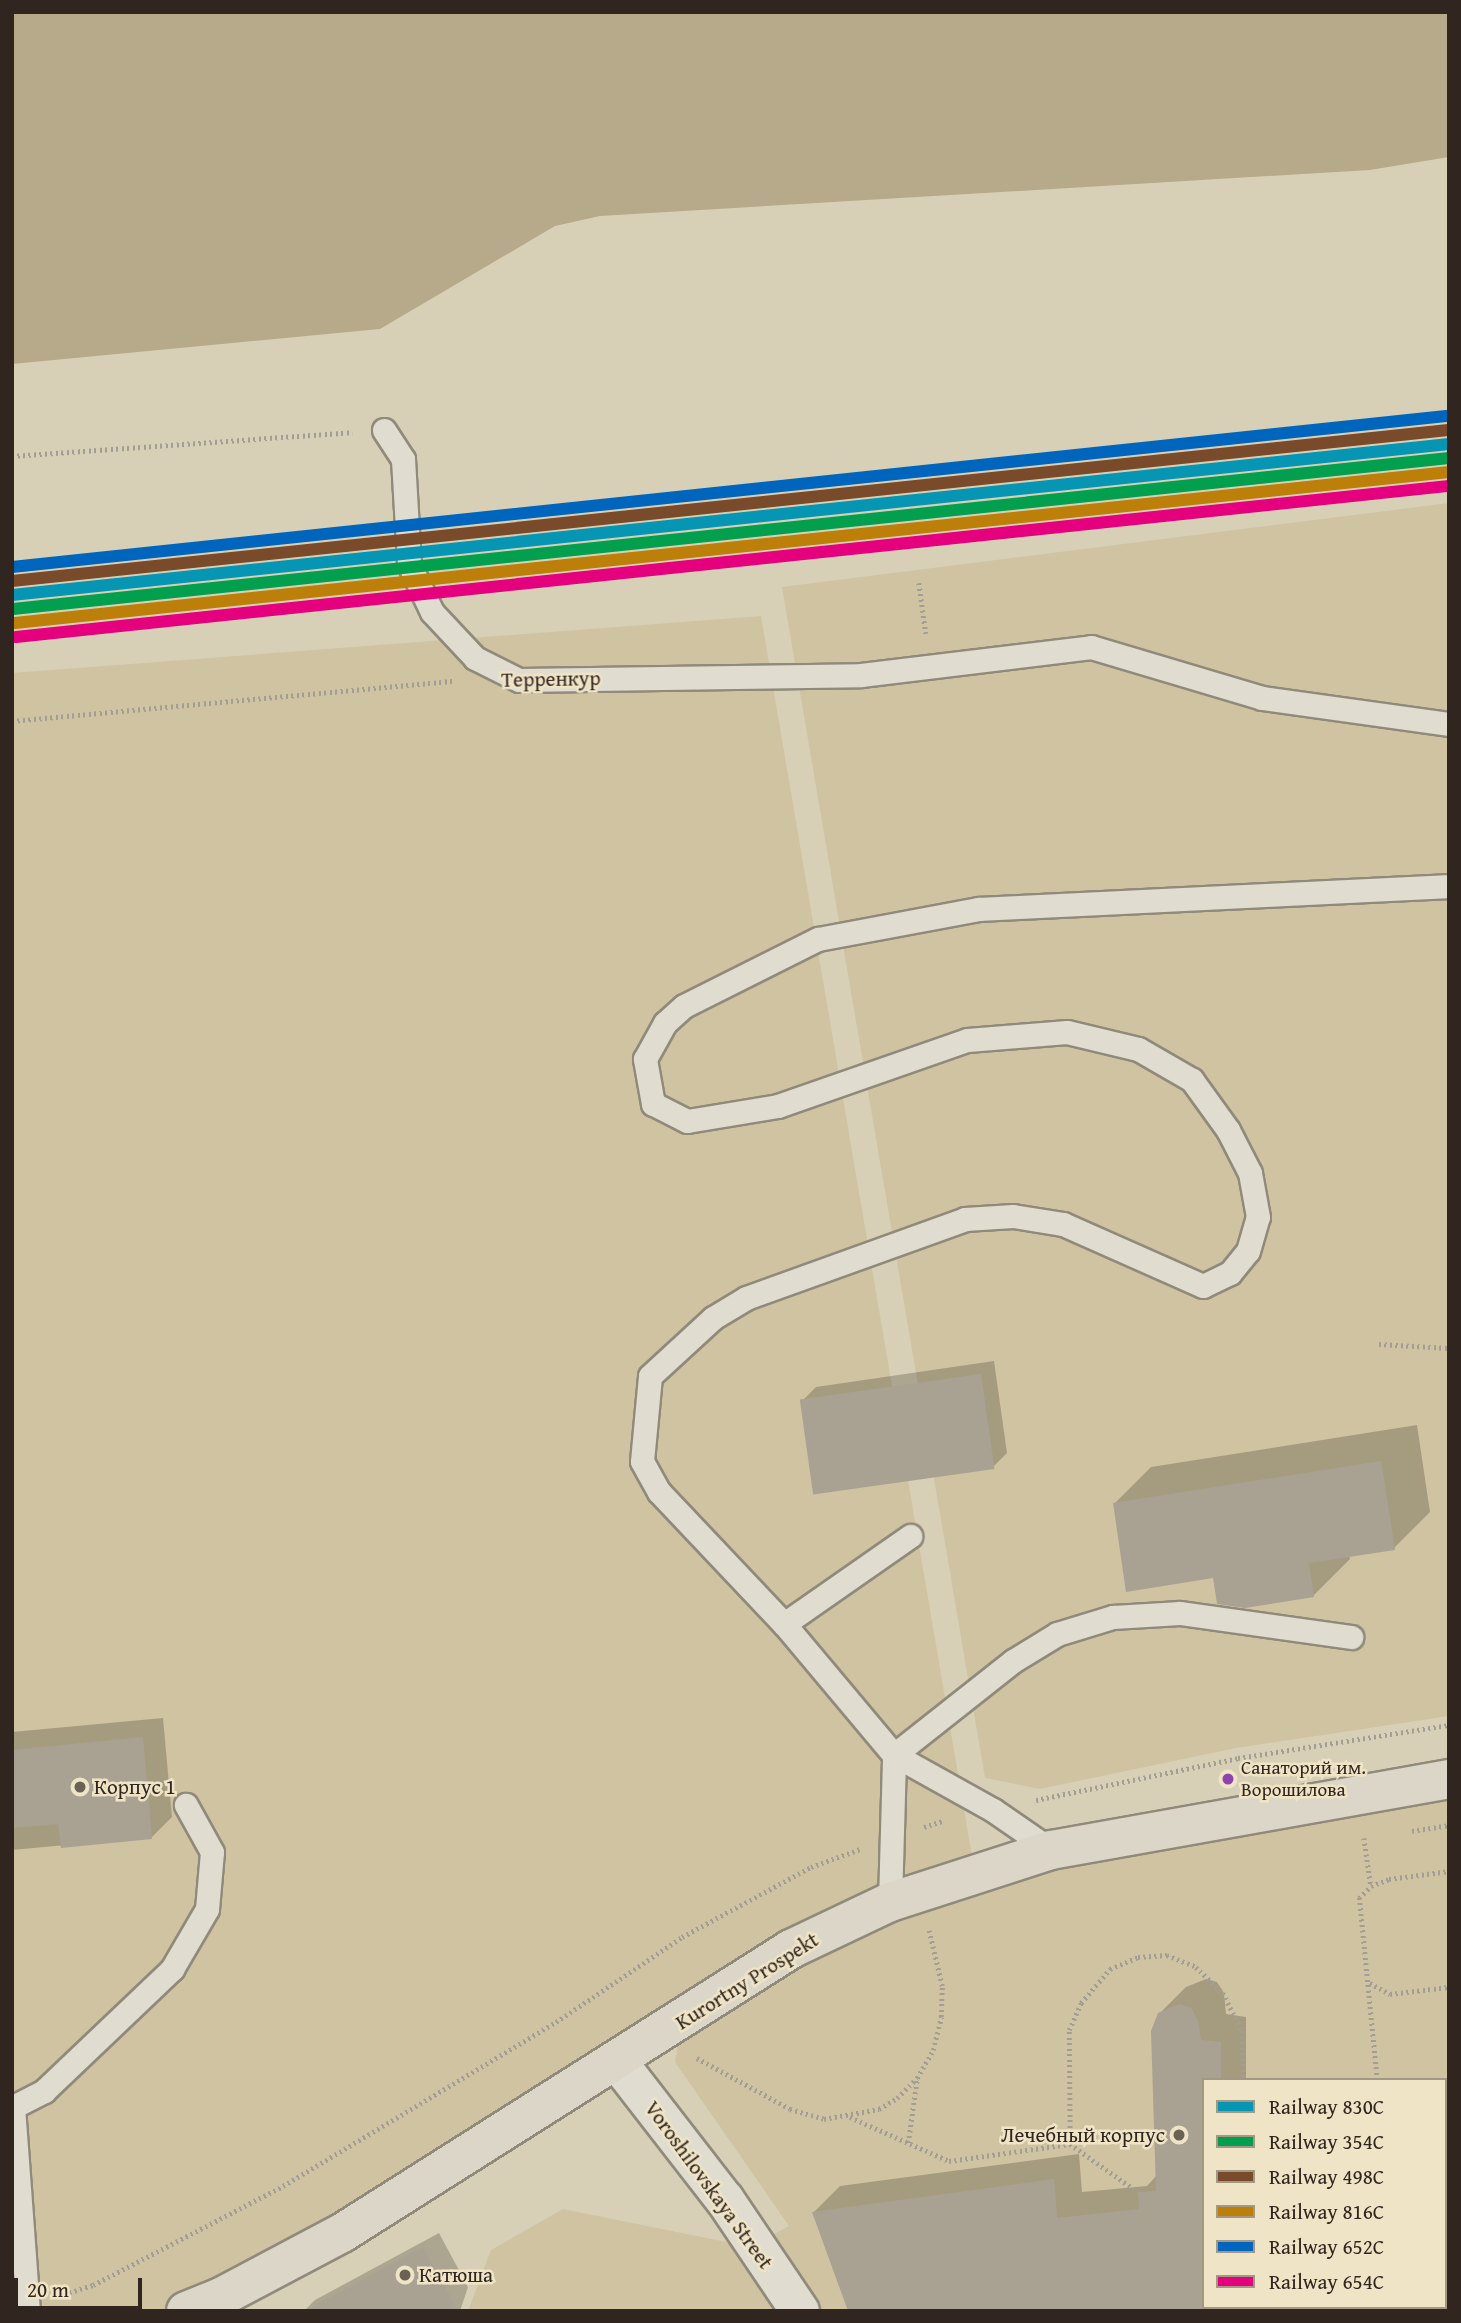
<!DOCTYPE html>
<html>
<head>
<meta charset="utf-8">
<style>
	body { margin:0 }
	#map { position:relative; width:1461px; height:2323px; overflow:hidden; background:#d8d0b6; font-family:"Gentium Book Plus",serif }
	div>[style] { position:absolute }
	.green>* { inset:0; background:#cfc3a1 }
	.water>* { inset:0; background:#b7aa8b }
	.shadow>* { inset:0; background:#0003 }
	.building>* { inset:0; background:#a9a292; transform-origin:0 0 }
	.path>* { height:4.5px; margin-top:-2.25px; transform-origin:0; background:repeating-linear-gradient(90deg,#a29e93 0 2px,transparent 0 5.5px) }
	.roads { filter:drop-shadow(2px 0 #908a7b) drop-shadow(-2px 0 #908a7b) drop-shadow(0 2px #908a7b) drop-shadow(0 -2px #908a7b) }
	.service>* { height:23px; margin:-11.5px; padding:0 11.5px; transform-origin:11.5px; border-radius:11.5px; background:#e0dccf }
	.minor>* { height:38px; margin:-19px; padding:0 19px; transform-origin:19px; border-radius:19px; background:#e0dccf }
	.primary>* { height:38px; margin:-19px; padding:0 19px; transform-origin:19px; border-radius:19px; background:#dbd6c7 }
	.rail-1>* { height:12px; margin:-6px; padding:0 6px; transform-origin:6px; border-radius:6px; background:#0795b4 }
	.rail-2>* { height:12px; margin:-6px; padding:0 6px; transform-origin:6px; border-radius:6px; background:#02a04e }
	.rail-3>* { height:12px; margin:-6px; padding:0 6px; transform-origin:6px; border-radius:6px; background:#7a4b2a }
	.rail-4>* { height:12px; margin:-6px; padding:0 6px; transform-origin:6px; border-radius:6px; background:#bc7f09 }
	.rail-5>* { height:12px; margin:-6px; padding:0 6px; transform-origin:6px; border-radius:6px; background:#0065bd }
	.rail-6>* { height:12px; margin:-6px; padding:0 6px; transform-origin:6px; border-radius:6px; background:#e5007d }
	.dots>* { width:19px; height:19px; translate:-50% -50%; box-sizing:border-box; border:4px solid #efe5c6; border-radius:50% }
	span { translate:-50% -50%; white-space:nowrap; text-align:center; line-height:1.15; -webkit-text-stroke:5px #efe5c6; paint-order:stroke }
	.bus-label { font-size:19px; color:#31251f }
	.left { translate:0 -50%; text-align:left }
	.street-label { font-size:21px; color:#31251f }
	.poi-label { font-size:21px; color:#31251f }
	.right { translate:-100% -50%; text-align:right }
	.frame { position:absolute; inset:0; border:14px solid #31251f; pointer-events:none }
	.legend { position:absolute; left:1202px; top:2078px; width:245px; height:231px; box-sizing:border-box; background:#efe5c6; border:2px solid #a39883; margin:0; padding:9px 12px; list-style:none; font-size:21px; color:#31251f }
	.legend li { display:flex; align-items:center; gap:14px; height:35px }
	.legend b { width:35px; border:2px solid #a39883 }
	.scale { position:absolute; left:14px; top:2278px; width:128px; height:32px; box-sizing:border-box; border:4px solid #31251f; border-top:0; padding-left:9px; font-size:21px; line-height:24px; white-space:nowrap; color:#31251f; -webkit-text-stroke:5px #efe5c6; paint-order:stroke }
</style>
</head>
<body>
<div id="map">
	<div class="green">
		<div style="clip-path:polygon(1449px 503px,1449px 1716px,1236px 1748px,1040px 1789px,985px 1778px,782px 587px)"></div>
		<div style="clip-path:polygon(evenodd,761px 616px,975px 1874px,1449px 1795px,1449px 2311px,468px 2311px,491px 2250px,563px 2209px,751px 2247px,789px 2226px,675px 2062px,683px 2019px,180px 2311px,12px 2311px,12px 673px,761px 616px,1204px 2080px,1445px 2080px,1445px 2307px,1204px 2307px,1204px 2080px)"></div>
	</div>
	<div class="water">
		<div style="clip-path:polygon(12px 12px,1449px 12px,1449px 157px,1370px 170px,600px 216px,555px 226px,380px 329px,12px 364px)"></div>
	</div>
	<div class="shadow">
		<div style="clip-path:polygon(994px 1361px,1007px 1453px,993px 1467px,802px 1401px,816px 1387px)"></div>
		<div style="clip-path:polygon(1417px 1425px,1430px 1512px,1394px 1548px,1349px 1555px,1350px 1559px,1313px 1596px,1215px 1576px,1114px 1504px,1151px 1467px)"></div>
		<div style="clip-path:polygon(163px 1718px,172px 1817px,152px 1837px,12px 1850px,12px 1732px)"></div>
		<div style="clip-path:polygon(1206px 1979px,1217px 1982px,1224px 1993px,1226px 2014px,1246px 2017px,1246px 2080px,1204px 2080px,1204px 2307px,1235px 2307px,1235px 2311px,850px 2311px,814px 2212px,840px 2186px,1079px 2154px,1082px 2192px,1147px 2186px,1157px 2175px,1159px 2014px,1186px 1987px)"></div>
		<div style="clip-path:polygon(439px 2233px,468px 2287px,460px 2311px,304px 2311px,315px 2300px)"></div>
	</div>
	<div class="building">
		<div style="left:981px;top:1374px;width:96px;height:183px;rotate:82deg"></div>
		<div style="clip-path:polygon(1381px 1461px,1395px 1550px,1309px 1563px,1314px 1597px,1245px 1608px,1217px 1604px,1213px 1578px,1126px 1592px,1113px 1503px)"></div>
		<div style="clip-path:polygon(143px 1737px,152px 1839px,61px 1848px,58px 1824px,12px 1828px,12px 1750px)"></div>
		<div style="clip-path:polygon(1179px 2004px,1191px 2008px,1198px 2020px,1201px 2040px,1221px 2042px,1221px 2080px,1204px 2080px,1204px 2311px,848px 2311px,812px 2212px,1054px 2179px,1057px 2218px,1139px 2209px,1138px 2192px,1156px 2191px,1151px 2031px,1158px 2013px)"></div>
		<div style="clip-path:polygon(423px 2247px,458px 2311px,305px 2311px)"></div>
	</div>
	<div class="path">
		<div style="left:12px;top:456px;width:341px;rotate:-4deg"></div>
		<div style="left:919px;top:583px;width:51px;rotate:82.2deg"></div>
		<div style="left:12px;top:721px;width:442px;rotate:-5.2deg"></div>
		<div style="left:1379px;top:1344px;width:70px;rotate:3.3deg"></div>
		<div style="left:1036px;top:1800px;width:206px;rotate:-11.7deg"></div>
		<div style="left:1238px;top:1758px;width:214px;rotate:-8.9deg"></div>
		<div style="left:924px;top:1827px;width:20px;rotate:-18deg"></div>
		<div style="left:1412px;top:1831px;width:37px;rotate:-9deg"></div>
		<div style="left:1364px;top:1838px;width:49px;rotate:81.7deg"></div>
		<div style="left:1370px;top:1983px;width:23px;rotate:29deg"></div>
		<div style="left:1390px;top:1994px;width:59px;rotate:-6.8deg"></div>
		<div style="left:697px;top:2058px;width:106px;rotate:28.7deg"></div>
		<div style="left:790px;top:2109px;width:35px;rotate:16deg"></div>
		<div style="left:824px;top:2119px;width:56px;rotate:-10.3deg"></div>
		<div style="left:879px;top:2109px;width:21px;rotate:-31deg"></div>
		<div style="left:897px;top:2098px;width:28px;rotate:-45deg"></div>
		<div style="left:917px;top:2078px;width:32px;rotate:-60deg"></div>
		<div style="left:933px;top:2050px;width:34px;rotate:-76deg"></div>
		<div style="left:941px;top:2017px;width:31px;rotate:-88deg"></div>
		<div style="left:942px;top:1986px;width:57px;rotate:-103.3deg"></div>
		<div style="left:1377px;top:2080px;width:183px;rotate:-95.6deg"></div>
		<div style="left:1359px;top:1898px;width:17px;rotate:-45deg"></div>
		<div style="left:1371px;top:1886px;width:19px;rotate:-21deg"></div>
		<div style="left:1389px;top:1879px;width:61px;rotate:-7.6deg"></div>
		<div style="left:850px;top:2117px;width:108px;rotate:24deg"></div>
		<div style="left:949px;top:2161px;width:122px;rotate:-8deg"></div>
		<div style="left:1070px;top:2144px;width:114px;rotate:-90.5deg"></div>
		<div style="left:1069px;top:2030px;width:30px;rotate:-66deg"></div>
		<div style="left:1081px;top:2003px;width:45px;rotate:-49.5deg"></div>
		<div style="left:1110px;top:1969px;width:30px;rotate:-23deg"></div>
		<div style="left:1138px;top:1957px;width:29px;rotate:-4deg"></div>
		<div style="left:1167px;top:1955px;width:31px;rotate:22deg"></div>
		<div style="left:1196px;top:1967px;width:37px;rotate:44deg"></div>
		<div style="left:1223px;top:1993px;width:42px;rotate:63.4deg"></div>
		<div style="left:1242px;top:2031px;width:49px;rotate:87.7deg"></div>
		<div style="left:1445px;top:2124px;width:4px"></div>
		<div style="left:908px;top:2143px;width:65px;rotate:-82deg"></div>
		<div style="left:1070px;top:2144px;width:83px;rotate:35.2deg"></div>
		<div style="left:59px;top:2296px;width:36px;rotate:-18deg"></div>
		<div style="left:93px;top:2285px;width:214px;rotate:-27.5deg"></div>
		<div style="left:283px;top:2186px;width:318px;rotate:-31deg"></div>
		<div style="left:556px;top:2022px;width:152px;rotate:-34deg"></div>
		<div style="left:682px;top:1937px;width:147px;rotate:-28.5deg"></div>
		<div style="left:811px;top:1867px;width:52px;rotate:-20.2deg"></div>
		<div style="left:1449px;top:2300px;width:1px;rotate:90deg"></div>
	</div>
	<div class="roads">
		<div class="service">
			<div style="left:384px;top:430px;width:35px;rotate:57deg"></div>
			<div style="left:403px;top:459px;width:105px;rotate:86.7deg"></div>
			<div style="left:409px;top:564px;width:53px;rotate:64.4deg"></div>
			<div style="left:432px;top:612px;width:63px;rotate:46.9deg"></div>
			<div style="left:475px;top:658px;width:49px;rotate:26.6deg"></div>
			<div style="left:519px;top:680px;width:342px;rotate:-0.8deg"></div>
			<div style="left:861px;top:675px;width:232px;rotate:-6.9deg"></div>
			<div style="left:1091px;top:647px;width:178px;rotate:16.6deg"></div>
			<div style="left:1262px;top:698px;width:189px;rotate:7.9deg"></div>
			<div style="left:784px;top:1624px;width:154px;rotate:-34.9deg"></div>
			<div style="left:1051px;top:1850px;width:70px;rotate:-145.4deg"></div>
			<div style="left:993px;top:1810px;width:113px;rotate:-150.9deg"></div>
			<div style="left:894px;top:1755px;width:171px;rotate:-130deg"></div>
			<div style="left:784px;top:1624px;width:182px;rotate:-133.4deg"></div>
			<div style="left:659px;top:1492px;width:35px;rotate:-119deg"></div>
			<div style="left:642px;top:1461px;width:85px;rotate:-84.6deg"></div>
			<div style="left:650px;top:1376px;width:86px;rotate:-42.6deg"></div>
			<div style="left:713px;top:1318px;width:39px;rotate:-31deg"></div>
			<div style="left:746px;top:1298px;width:233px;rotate:-19.8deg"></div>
			<div style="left:965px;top:1219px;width:48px;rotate:-3.6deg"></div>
			<div style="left:1013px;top:1216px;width:51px;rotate:9.1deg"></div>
			<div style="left:1063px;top:1224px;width:153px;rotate:23.9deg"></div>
			<div style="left:1203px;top:1286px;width:30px;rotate:-26deg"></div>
			<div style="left:1230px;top:1273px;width:28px;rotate:-51deg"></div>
			<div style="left:1248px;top:1251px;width:35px;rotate:-74deg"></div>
			<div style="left:1258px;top:1217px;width:45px;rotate:-100.3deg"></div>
			<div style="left:1250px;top:1173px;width:48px;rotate:-117.1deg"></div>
			<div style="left:1228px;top:1130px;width:62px;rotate:-125.8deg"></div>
			<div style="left:1192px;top:1080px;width:62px;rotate:-150.1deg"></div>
			<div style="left:1138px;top:1049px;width:73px;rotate:-166.5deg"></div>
			<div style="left:1067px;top:1032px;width:100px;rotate:175.4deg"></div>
			<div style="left:967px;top:1040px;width:200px;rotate:160.8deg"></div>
			<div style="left:778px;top:1106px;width:92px;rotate:170.6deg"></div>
			<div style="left:687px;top:1121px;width:38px;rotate:-153deg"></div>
			<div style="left:653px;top:1104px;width:46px;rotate:-100.1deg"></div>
			<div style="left:645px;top:1059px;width:41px;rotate:-60.9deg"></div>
			<div style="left:665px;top:1023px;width:25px;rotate:-42deg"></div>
			<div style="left:684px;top:1006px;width:150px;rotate:-26.6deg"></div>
			<div style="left:818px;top:939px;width:164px;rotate:-10.6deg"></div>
			<div style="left:979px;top:909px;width:471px;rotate:-2.8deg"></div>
			<div style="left:890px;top:1902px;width:147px;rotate:-88.4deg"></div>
			<div style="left:894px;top:1755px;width:152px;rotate:-38.3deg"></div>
			<div style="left:1013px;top:1661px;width:52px;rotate:-31.5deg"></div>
			<div style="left:1057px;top:1634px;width:59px;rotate:-16.9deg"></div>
			<div style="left:1113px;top:1617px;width:67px;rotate:-3.4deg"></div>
			<div style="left:1180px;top:1613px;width:173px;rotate:8deg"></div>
			<div style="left:28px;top:2311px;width:205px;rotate:-94.2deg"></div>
			<div style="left:13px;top:2107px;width:35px;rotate:-27deg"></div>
			<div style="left:44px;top:2091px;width:177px;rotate:-43.6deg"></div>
			<div style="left:172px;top:1969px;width:69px;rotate:-59.7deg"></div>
			<div style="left:207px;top:1909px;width:57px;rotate:-85deg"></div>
			<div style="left:212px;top:1852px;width:54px;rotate:-119deg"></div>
		</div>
		<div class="minor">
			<div style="left:617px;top:2061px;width:176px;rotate:52.2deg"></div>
			<div style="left:725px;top:2200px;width:134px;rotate:56deg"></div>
		</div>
		<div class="primary">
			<div style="left:186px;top:2311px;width:38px;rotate:-22deg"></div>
			<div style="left:221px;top:2297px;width:137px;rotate:-27.9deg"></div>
			<div style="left:342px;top:2233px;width:531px;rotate:-32.31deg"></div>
			<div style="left:791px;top:1949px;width:110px;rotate:-25.4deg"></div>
			<div style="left:890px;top:1902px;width:169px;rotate:-17.9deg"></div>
			<div style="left:1051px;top:1850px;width:404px;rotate:-10.1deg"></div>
		</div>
	</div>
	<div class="rail-1">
		<div style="left:12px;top:595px;width:1445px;rotate:-6deg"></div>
	</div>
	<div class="rail-2">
		<div style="left:13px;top:609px;width:1444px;rotate:-6deg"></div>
	</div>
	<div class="rail-3">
		<div style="left:12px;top:581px;width:1444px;rotate:-6deg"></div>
	</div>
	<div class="rail-4">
		<div style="left:15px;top:623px;width:1442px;rotate:-6.01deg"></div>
	</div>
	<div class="rail-5">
		<div style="left:12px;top:567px;width:1442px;rotate:-6.01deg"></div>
	</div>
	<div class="rail-6">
		<div style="left:16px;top:637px;width:1441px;rotate:-6.02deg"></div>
	</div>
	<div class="dots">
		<div style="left:1228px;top:1779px;background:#8e44ad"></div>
		<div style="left:80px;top:1787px;background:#6b6154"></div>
		<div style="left:1179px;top:2135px;background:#6b6154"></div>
		<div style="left:405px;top:2275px;background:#6b6154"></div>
	</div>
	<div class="bus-label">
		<span class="left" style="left:1241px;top:1779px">Санаторий им.<br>Ворошилова</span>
	</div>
	<div class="street-label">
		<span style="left:551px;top:679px;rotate:-1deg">Терренкур</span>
		<span style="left:747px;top:1981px;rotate:-32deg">Kurortny Prospekt</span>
		<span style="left:709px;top:2185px;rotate:54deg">Voroshilovskaya Street</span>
	</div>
	<div class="poi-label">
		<span class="left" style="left:94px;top:1787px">Корпус 1</span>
		<span class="right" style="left:1165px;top:2135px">Лечебный корпус</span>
		<span class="left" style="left:419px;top:2275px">Катюша</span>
	</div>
	<div class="frame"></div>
	<ul class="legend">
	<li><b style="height:9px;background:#0795b4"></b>Railway 830С</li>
	<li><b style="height:9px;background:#02a04e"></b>Railway 354С</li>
	<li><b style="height:9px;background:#7a4b2a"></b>Railway 498С</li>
	<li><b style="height:9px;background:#bc7f09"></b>Railway 816С</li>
	<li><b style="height:9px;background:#0065bd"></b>Railway 652С</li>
	<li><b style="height:9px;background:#e5007d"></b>Railway 654С</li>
	</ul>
	<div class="scale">20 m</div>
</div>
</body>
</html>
